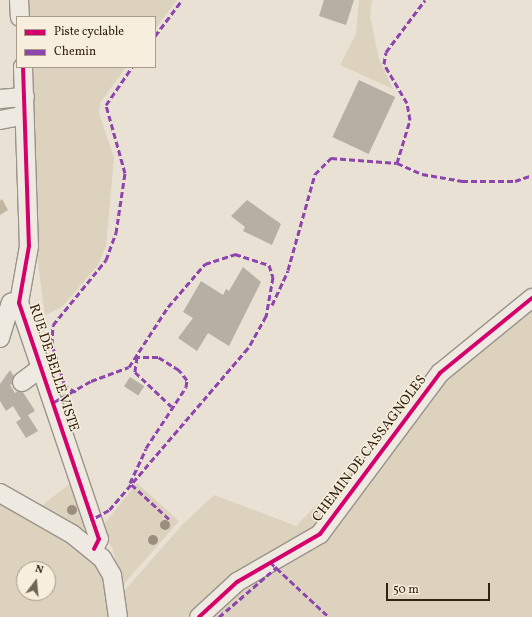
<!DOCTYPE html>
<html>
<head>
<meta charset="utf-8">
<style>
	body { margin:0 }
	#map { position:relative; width:532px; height:617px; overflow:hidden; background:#e9e2d4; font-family:Vollkorn,serif }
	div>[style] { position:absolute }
	.green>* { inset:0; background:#dcd2bd }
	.water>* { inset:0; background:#c2b6a1 }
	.building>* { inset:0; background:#b5afa4; transform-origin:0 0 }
	.roads { filter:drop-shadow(1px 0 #999389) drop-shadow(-1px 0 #999389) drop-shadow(0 1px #999389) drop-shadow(0 -1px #999389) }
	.minor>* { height:18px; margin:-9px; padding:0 9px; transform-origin:9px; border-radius:9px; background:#eeeae2 }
	.quiet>* { height:3px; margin-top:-1.5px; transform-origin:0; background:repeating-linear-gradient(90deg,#8e44ad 0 6px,transparent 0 9px) }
	.cycleway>* { height:4px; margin:-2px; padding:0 2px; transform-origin:2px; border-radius:2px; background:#d6006c }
	.trees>* { width:10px; height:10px; margin:-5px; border-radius:50%; background:#9b8e7e }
	span { translate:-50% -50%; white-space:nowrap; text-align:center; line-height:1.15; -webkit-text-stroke:3px #f7eedd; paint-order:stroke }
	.street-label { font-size:14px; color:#342210 }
	.legend { position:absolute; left:16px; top:16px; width:140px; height:52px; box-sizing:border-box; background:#f7eedd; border:1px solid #a99c8b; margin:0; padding:5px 7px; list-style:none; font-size:12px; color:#342210 }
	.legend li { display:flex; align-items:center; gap:8px; height:20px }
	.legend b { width:20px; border:1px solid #a99c8b }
	.north { position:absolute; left:16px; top:561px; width:40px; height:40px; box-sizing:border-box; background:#f7eedd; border:1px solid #a99c8b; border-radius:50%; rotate:16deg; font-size:11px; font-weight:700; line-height:16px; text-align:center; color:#342210 }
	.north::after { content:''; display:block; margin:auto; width:14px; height:18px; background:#736555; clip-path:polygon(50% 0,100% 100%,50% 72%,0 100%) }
	.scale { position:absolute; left:386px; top:583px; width:104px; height:18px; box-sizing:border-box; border:2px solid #342210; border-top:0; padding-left:5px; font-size:12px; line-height:14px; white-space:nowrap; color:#342210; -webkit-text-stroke:3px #f7eedd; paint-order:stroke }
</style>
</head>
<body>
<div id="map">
	<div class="green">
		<div style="clip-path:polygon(25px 0,177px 0,155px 29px,155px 17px,26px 17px)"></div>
		<div style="clip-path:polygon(359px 0,372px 0,370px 16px,379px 59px,393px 89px,340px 65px,356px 34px)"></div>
		<div style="clip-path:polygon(29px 67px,126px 67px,100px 103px,99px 113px,114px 158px,106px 246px,98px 265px,62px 307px,45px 315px,38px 264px)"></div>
		<div style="clip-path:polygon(532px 304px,532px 617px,125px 617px,125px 590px,183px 524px,214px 495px,296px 526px,440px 381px)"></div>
		<div style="clip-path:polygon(71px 483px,85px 523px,83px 530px,41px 506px)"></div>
		<div style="clip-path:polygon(137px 483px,179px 521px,123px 585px,112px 548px,100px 529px)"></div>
		<div style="clip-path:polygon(evenodd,0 500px,31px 515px,94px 561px,107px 583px,113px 617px,0 617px,0 500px,24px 569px,48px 569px,48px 593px,24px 593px,24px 569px)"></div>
	</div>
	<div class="water">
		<div style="clip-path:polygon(2px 199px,8px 210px,0 215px,0 201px)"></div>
	</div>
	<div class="building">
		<div style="clip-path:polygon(324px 0,354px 0,346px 25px,319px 16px)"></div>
		<div style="left:359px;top:80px;width:40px;height:63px;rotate:25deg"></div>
		<div style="clip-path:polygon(247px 200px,281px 224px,272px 245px,243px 231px,245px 227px,231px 216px)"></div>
		<div style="clip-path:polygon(243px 267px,261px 282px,229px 346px,208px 333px,197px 351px,178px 338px,193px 318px,183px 312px,201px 281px,223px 295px,226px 289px,229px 291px)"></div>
		<div style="clip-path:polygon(10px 370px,17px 381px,10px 385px,15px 393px,21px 389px,35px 411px,28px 415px,38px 431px,26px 438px,16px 422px,21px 419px,13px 406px,6px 411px,0 401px,0 384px)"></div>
		<div style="left:130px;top:377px;width:17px;height:11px;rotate:33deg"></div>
	</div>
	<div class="roads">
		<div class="minor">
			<div style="left:19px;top:0;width:17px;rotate:87deg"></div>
			<div style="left:23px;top:67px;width:179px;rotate:88.1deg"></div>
			<div style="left:29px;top:246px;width:58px;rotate:100deg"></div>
			<div style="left:19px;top:303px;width:249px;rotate:71.3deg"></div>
			<div style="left:99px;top:539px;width:11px;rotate:117deg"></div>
			<div style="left:0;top:99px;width:25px;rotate:-5deg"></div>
			<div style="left:0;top:120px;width:25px;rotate:-11deg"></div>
			<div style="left:0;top:338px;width:37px;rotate:-73deg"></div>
			<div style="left:22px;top:382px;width:25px;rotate:-37deg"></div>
			<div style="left:0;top:493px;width:83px;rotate:29.7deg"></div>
			<div style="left:72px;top:534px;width:38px;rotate:39deg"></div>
			<div style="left:102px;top:558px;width:20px;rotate:60deg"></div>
			<div style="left:112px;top:575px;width:42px;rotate:81.9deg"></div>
			<div style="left:199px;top:617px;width:52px;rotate:-42.6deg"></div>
			<div style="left:237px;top:582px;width:96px;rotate:-30deg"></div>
			<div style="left:320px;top:534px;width:201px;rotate:-53.3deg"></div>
			<div style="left:440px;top:373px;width:119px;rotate:-39.2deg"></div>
		</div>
	</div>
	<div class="quiet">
		<div style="left:155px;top:36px;width:45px;rotate:-53.1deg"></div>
		<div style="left:397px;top:163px;width:45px;rotate:-73.2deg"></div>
		<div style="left:410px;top:120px;width:17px;rotate:-100deg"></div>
		<div style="left:407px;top:103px;width:45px;rotate:-120.5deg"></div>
		<div style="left:384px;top:64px;width:12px;rotate:-81deg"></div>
		<div style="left:386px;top:52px;width:65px;rotate:-53.1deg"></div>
		<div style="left:272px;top:305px;width:38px;rotate:-65deg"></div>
		<div style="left:288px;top:270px;width:100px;rotate:-74.3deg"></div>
		<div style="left:315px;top:174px;width:23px;rotate:-45deg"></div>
		<div style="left:331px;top:158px;width:66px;rotate:4.3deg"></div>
		<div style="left:397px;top:163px;width:27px;rotate:24deg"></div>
		<div style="left:422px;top:174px;width:41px;rotate:9.9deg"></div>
		<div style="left:462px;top:181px;width:53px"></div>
		<div style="left:515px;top:181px;width:18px;rotate:-19deg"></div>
		<div style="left:76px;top:392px;width:13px;rotate:-151deg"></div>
		<div style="left:65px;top:386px;width:44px;rotate:-107.2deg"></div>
		<div style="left:52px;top:344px;width:19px;rotate:-87deg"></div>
		<div style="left:53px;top:325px;width:84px;rotate:-50.8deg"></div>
		<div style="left:106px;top:260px;width:29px;rotate:-70deg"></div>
		<div style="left:116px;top:233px;width:61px;rotate:-81.5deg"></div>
		<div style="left:125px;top:173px;width:71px;rotate:-105.6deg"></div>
		<div style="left:106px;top:105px;width:46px;rotate:-55.6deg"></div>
		<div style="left:54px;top:402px;width:43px;rotate:-29.6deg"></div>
		<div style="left:91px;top:381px;width:40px;rotate:-20.2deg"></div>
		<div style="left:129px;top:367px;width:72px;rotate:-57deg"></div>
		<div style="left:168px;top:307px;width:57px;rotate:-49.3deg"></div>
		<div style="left:205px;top:264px;width:32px;rotate:-18deg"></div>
		<div style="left:235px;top:254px;width:36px;rotate:18deg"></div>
		<div style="left:269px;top:265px;width:13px;rotate:72deg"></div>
		<div style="left:273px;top:277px;width:40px;rotate:100deg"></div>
		<div style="left:266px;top:316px;width:37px;rotate:119deg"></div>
		<div style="left:248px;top:348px;width:213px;rotate:130.6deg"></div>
		<div style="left:109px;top:510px;width:21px;rotate:151deg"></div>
		<div style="left:169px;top:519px;width:53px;rotate:-137.3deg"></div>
		<div style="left:130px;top:483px;width:38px;rotate:-65deg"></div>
		<div style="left:146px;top:448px;width:73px;rotate:-56.7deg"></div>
		<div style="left:186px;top:387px;width:7px;rotate:-82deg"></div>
		<div style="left:187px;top:380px;width:13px;rotate:-129deg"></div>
		<div style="left:179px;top:370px;width:25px;rotate:-148deg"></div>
		<div style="left:158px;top:357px;width:21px;rotate:180deg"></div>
		<div style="left:137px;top:357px;width:15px;rotate:98deg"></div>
		<div style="left:135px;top:372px;width:50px;rotate:43.4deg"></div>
		<div style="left:270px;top:562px;width:81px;rotate:43deg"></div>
		<div style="left:219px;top:617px;width:77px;rotate:-40.8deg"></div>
	</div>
	<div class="cycleway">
		<div style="left:23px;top:67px;width:179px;rotate:88.1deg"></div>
		<div style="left:29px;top:246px;width:58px;rotate:100deg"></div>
		<div style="left:19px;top:303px;width:249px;rotate:71.3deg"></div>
		<div style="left:99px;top:539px;width:11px;rotate:117deg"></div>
		<div style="left:199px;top:617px;width:52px;rotate:-42.6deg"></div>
		<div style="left:237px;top:582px;width:96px;rotate:-30deg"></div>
		<div style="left:320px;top:534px;width:201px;rotate:-53.3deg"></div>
		<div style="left:440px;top:373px;width:119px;rotate:-39.2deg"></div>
	</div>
	<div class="trees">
		<div style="left:72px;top:510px"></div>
		<div style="left:165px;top:525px"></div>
		<div style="left:153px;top:540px"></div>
	</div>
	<div class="street-label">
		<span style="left:53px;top:368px;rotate:72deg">RUE DE BELLE VISTE</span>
		<span style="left:370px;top:449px;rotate:-53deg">CHEMIN DE CASSAGNOLES</span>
	</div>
	<ul class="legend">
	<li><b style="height:5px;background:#d6006c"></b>Piste cyclable</li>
	<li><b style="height:5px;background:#8e44ad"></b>Chemin</li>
	</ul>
	<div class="north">N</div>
	<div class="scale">50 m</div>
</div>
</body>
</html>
